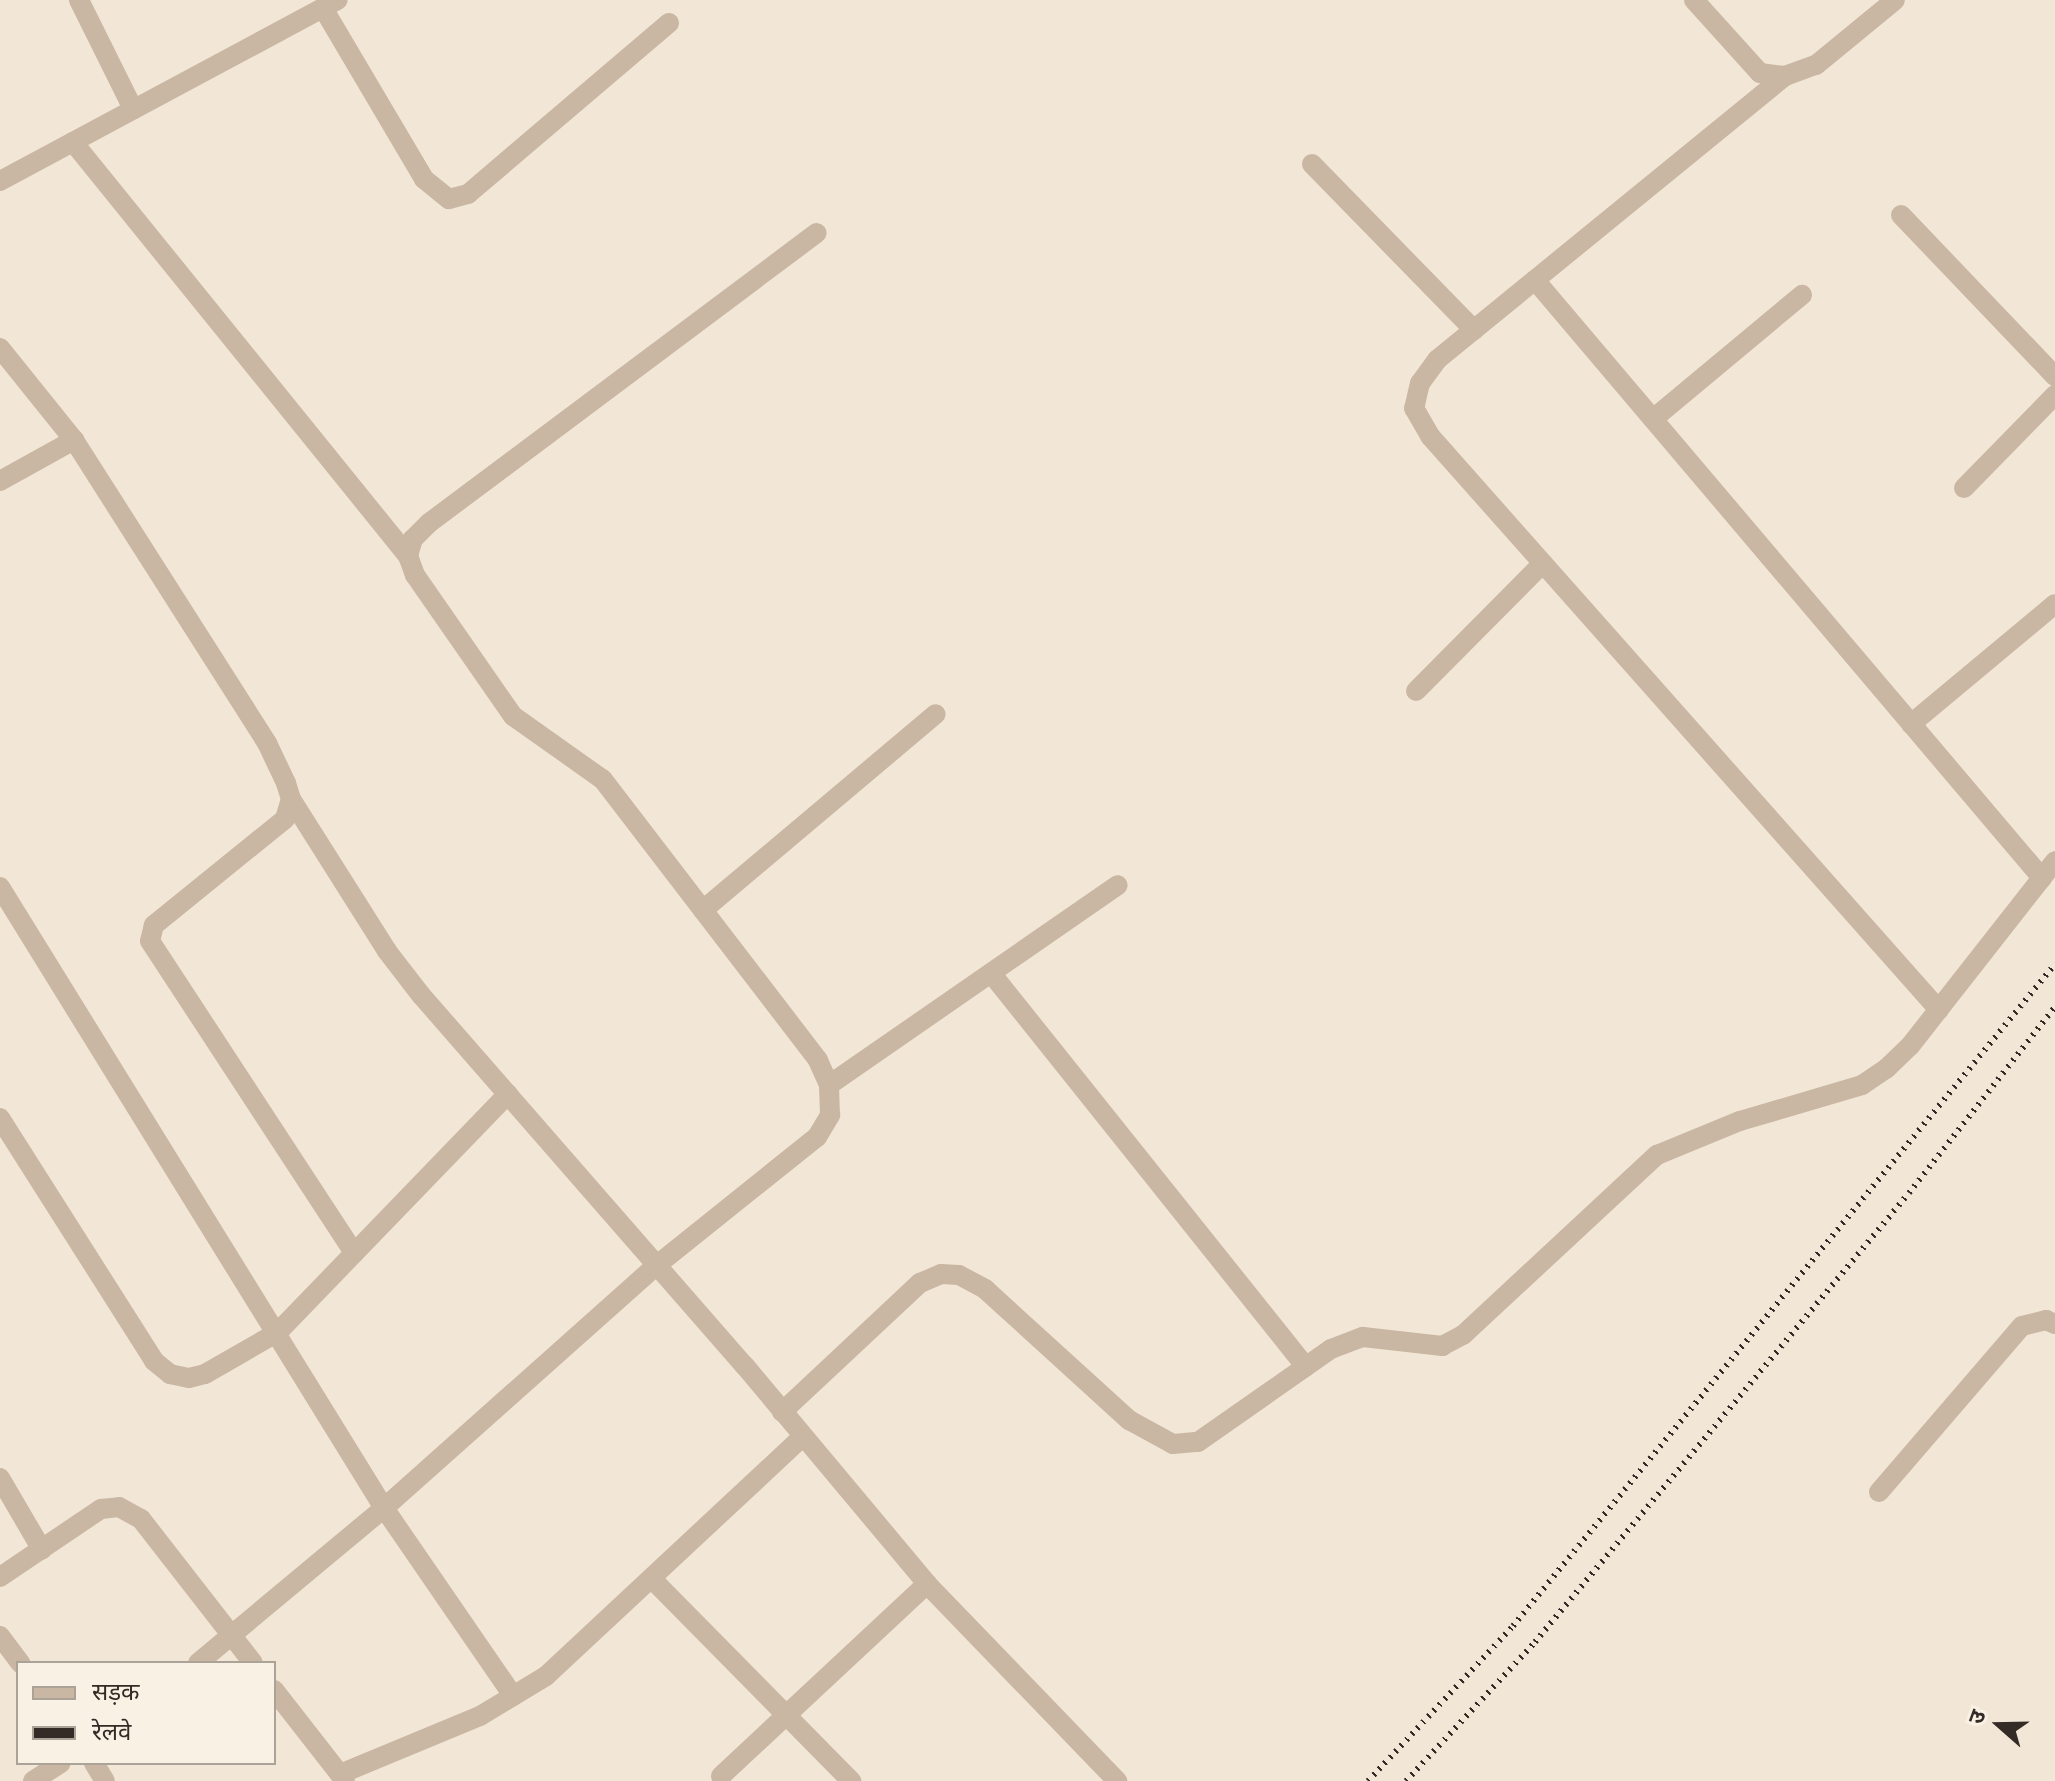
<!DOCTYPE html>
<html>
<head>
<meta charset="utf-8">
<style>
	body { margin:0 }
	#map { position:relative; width:2055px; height:1781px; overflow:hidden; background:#f2e7d7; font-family:Lato,"Noto Sans Devanagari",sans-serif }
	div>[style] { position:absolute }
	.street>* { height:20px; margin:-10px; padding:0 10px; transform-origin:10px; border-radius:10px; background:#cab7a3 }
	.rail>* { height:6px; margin-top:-3px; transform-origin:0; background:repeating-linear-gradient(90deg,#352b26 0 2px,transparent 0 8px) }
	span { translate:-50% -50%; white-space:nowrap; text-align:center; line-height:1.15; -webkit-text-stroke:6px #f9f1e4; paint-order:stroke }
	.legend { position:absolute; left:16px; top:1661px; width:260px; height:104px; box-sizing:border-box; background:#f9f1e4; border:2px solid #aba298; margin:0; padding:10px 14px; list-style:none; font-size:24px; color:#352b26 }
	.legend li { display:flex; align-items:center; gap:16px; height:40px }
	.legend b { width:40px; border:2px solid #aba298 }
	.north { position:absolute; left:1959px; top:1685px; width:80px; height:80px; -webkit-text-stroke:6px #f9f1e4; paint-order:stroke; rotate:290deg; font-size:22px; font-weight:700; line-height:32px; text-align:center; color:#352b26 }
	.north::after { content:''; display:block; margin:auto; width:28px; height:36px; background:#352b26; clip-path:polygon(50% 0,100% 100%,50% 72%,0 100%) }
</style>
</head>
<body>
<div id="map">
	<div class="street">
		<div style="left:79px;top:0;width:122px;rotate:63.6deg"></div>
		<div style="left:1694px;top:0;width:98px;rotate:47.9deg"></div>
		<div style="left:1760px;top:73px;width:25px;rotate:7deg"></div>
		<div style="left:1785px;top:76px;width:33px;rotate:-20deg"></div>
		<div style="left:1816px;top:65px;width:102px;rotate:-39.4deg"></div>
		<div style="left:323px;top:8px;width:199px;rotate:59.4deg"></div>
		<div style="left:424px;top:179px;width:32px;rotate:39deg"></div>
		<div style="left:449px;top:199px;width:20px;rotate:-15deg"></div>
		<div style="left:468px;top:194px;width:264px;rotate:-40.4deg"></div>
		<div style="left:1785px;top:76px;width:449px;rotate:140.8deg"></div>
		<div style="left:1437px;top:360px;width:29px;rotate:126deg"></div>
		<div style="left:1420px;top:383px;width:26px;rotate:103deg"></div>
		<div style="left:1414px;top:408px;width:32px;rotate:60deg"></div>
		<div style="left:1430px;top:436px;width:767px;rotate:48.43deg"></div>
		<div style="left:73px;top:142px;width:533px;rotate:51.02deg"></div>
		<div style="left:1312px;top:164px;width:232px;rotate:45.7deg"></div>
		<div style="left:0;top:181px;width:383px;rotate:-28.2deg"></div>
		<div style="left:1901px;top:215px;width:223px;rotate:46.3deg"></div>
		<div style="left:1535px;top:280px;width:784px;rotate:49.71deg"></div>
		<div style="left:0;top:348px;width:118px;rotate:51.2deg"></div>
		<div style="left:74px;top:440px;width:359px;rotate:57.5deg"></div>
		<div style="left:267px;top:743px;width:44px;rotate:64.6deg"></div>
		<div style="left:286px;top:783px;width:17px;rotate:73deg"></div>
		<div style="left:291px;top:799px;width:21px;rotate:107deg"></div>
		<div style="left:285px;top:819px;width:169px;rotate:141deg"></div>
		<div style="left:154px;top:925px;width:16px;rotate:104deg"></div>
		<div style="left:150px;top:941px;width:373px;rotate:56.8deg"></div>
		<div style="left:1653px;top:419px;width:194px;rotate:-39.8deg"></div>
		<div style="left:0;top:481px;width:85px;rotate:-29deg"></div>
		<div style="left:1964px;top:488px;width:130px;rotate:-45.6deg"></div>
		<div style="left:1416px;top:691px;width:180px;rotate:-45.2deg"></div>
		<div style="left:1911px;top:724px;width:187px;rotate:-39.8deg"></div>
		<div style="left:291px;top:799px;width:180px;rotate:57.7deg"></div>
		<div style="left:387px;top:951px;width:56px;rotate:52.3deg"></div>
		<div style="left:421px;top:995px;width:493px;rotate:48.9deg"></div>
		<div style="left:745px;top:1366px;width:284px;rotate:50.1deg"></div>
		<div style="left:927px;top:1584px;width:274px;rotate:46deg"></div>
		<div style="left:0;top:887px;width:730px;rotate:58.27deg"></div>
		<div style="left:384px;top:1508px;width:228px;rotate:55.5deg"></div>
		<div style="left:703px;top:910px;width:304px;rotate:-40.1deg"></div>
		<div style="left:991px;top:973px;width:504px;rotate:51.36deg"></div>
		<div style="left:829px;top:1085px;width:351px;rotate:-34.7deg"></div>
		<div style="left:0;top:1118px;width:288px;rotate:57.6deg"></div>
		<div style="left:154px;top:1361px;width:21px;rotate:39deg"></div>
		<div style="left:170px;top:1374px;width:19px;rotate:12deg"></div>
		<div style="left:189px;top:1378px;width:16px;rotate:-14deg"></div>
		<div style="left:205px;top:1374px;width:84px;rotate:-29.9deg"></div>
		<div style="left:278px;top:1332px;width:331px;rotate:-46deg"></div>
		<div style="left:782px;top:1412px;width:189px;rotate:-43.1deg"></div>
		<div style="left:920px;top:1283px;width:23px;rotate:-23deg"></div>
		<div style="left:941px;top:1274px;width:18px;rotate:3deg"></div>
		<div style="left:959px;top:1275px;width:30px;rotate:28deg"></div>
		<div style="left:985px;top:1289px;width:195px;rotate:42.3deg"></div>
		<div style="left:1129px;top:1420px;width:50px;rotate:28.6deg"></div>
		<div style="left:1173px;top:1444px;width:25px;rotate:-5deg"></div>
		<div style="left:1198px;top:1442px;width:162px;rotate:-35deg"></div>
		<div style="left:1331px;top:1349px;width:34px;rotate:-21deg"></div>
		<div style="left:1363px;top:1337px;width:80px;rotate:6.5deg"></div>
		<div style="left:1442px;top:1346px;width:24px;rotate:-28deg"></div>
		<div style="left:1463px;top:1335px;width:265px;rotate:-42.9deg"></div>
		<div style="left:1657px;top:1155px;width:90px;rotate:-22.3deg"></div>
		<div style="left:1740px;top:1121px;width:127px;rotate:-16.4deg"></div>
		<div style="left:1862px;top:1085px;width:29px;rotate:-34deg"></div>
		<div style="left:1886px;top:1069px;width:33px;rotate:-44deg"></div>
		<div style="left:1910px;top:1046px;width:235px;rotate:-51.9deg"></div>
		<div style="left:0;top:1478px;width:83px;rotate:59.7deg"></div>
		<div style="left:1879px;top:1492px;width:219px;rotate:-49.3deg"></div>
		<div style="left:2022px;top:1326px;width:25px;rotate:-14deg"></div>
		<div style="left:2046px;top:1320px;width:10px;rotate:24deg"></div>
		<div style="left:0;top:1577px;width:122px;rotate:-34deg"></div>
		<div style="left:101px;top:1509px;width:18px;rotate:-6deg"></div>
		<div style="left:119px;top:1507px;width:25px;rotate:29deg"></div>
		<div style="left:141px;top:1519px;width:182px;rotate:52.1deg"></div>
		<div style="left:652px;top:1579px;width:284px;rotate:45.4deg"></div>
		<div style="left:0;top:1636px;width:34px;rotate:53deg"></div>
		<div style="left:198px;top:1663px;width:242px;rotate:-39.8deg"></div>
		<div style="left:384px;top:1508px;width:365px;rotate:-41.7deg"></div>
		<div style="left:657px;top:1265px;width:205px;rotate:-38.7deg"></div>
		<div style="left:817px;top:1137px;width:26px;rotate:-59deg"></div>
		<div style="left:830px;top:1115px;width:30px;rotate:-92deg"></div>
		<div style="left:829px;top:1085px;width:27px;rotate:-114deg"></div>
		<div style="left:818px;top:1060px;width:354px;rotate:-127.5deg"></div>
		<div style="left:602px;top:779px;width:109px;rotate:-144.7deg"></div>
		<div style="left:513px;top:716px;width:172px;rotate:-124.8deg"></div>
		<div style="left:415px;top:575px;width:20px;rotate:-110deg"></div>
		<div style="left:408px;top:556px;width:18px;rotate:-74deg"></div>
		<div style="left:413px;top:539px;width:23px;rotate:-45deg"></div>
		<div style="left:429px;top:523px;width:484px;rotate:-36.8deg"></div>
		<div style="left:274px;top:1690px;width:115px;rotate:52deg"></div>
		<div style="left:94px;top:1763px;width:21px;rotate:59deg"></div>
		<div style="left:340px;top:1774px;width:152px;rotate:-22.5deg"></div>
		<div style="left:480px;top:1716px;width:77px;rotate:-31.2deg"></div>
		<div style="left:546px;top:1676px;width:350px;rotate:-43deg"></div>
		<div style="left:721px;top:1776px;width:282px;rotate:-43deg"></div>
		<div style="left:33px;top:1781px;width:33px;rotate:-33deg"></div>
	</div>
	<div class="rail">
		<div style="left:1368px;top:1781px;width:212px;rotate:-46.9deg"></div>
		<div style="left:1513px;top:1626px;width:856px;rotate:-50.69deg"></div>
		<div style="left:1406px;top:1781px;width:190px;rotate:-47.1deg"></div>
		<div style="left:1535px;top:1642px;width:584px;rotate:-50.21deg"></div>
		<div style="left:1909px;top:1193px;width:236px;rotate:-51.9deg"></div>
	</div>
	<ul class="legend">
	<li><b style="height:10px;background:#cab7a3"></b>सड़क</li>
	<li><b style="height:10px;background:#352b26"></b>रेलवे</li>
	</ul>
	<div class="north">उ</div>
</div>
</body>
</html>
